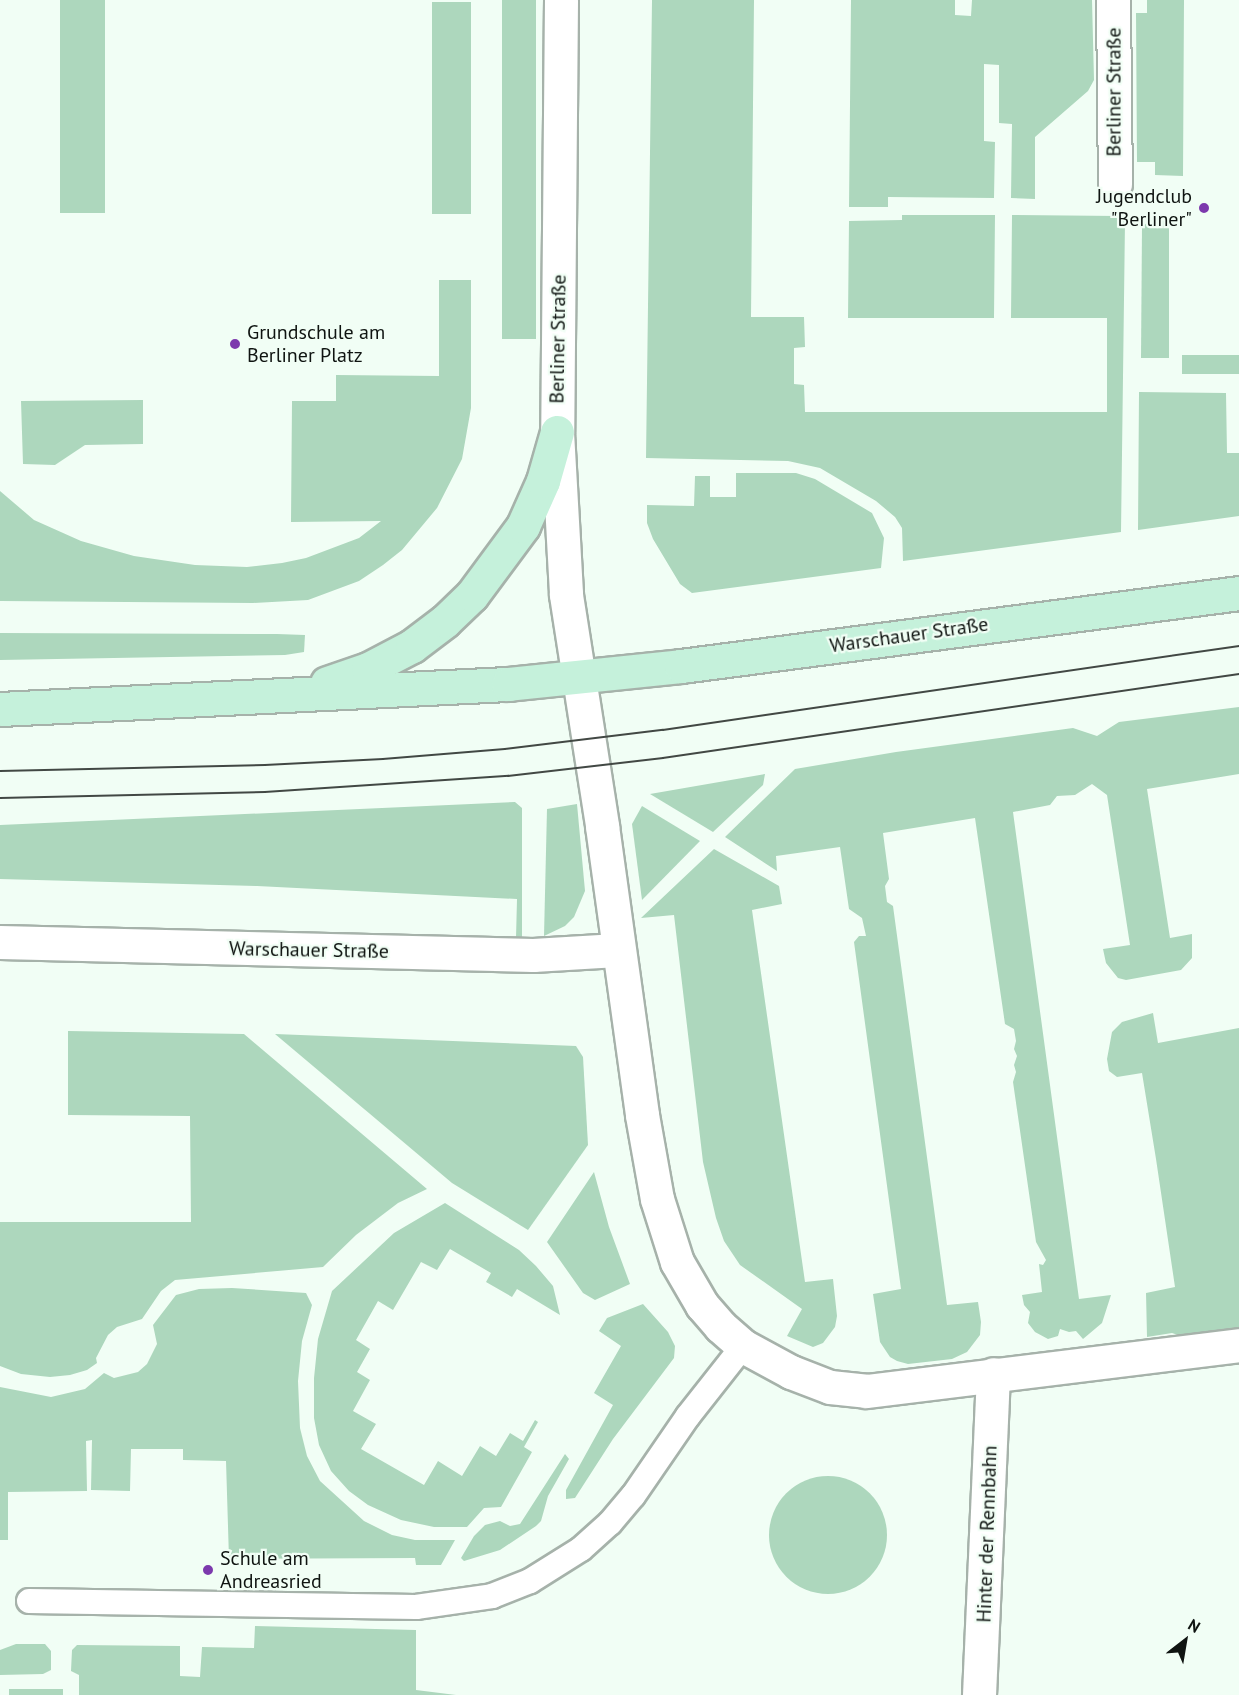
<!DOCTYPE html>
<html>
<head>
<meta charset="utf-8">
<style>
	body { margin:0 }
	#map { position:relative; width:1239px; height:1695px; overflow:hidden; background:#f1fef5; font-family:"PT Sans",sans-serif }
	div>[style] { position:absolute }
	.green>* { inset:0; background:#add7bd; transform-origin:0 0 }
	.round { border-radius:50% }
	.roads { filter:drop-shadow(2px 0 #a6b2aa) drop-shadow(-2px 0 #a6b2aa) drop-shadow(0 2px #a6b2aa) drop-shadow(0 -2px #a6b2aa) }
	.lane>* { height:24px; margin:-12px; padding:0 12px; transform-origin:12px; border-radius:12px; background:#fff }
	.street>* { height:33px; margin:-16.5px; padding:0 16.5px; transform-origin:16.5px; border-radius:16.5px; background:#fff }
	.secondary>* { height:33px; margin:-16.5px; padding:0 16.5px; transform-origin:16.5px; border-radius:16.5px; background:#c5f1db }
	.tram>* { height:1.5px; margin:-0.75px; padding:0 0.75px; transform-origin:0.75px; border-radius:0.75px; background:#424844 }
	.dots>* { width:16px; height:16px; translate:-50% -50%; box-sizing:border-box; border:3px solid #f1fef5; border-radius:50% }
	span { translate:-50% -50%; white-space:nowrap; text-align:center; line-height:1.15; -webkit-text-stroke:4.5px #f1fef5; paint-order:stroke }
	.street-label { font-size:20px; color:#0f1411 }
	.poi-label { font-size:20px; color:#0f1411 }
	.right { translate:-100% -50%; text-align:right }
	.left { translate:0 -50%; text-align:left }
	.north { position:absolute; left:1155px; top:1611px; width:60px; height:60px; -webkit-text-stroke:4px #f1fef5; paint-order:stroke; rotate:31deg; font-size:16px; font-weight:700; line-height:24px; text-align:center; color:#0f1411 }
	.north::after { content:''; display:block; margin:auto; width:21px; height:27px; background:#0f1411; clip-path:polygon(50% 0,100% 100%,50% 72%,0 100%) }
</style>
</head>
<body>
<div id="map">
	<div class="green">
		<div style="left:60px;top:0;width:45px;height:213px"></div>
		<div style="left:502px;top:0;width:34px;height:339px"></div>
		<div style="clip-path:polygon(652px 0,754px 0,751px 317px,804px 317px,805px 347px,794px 348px,794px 384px,804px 385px,805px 412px,1107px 412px,1107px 318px,1011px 318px,1012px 215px,1118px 216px,1125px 222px,1121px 532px,903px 561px,902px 528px,895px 517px,876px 501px,820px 468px,788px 461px,646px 458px)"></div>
		<div style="clip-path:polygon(851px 0,955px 0,955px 15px,971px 16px,972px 0,1092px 0,1094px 80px,1088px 91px,1035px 137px,1035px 199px,1011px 198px,1012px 124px,999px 123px,999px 65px,984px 64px,984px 141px,995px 142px,994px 198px,888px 197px,888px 207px,849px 207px)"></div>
		<div style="clip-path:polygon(1147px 0,1184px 0,1183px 176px,1155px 175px,1155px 162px,1137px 162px,1136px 13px,1147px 13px)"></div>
		<div style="left:471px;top:2px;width:212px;height:39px;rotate:90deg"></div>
		<div style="clip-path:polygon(902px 215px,995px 215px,994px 318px,848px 318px,849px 221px,902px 220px)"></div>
		<div style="clip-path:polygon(1150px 220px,1169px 221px,1169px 358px,1141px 358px,1142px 227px)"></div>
		<div style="clip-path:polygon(439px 280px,471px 280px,471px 408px,462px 459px,437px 508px,402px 550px,383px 565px,359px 581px,308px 600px,253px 603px,0 601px,0 491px,34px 520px,81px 541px,134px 556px,195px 565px,247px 567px,282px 563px,306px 558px,359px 538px,381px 521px,291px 522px,292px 401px,336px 401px,336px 375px,439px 376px)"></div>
		<div style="left:1182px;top:355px;width:57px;height:19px"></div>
		<div style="clip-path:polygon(1139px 392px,1226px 393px,1227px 453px,1239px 453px,1239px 516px,1138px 530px)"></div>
		<div style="clip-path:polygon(143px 400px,143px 444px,85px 445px,55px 465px,23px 464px,21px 401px)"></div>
		<div style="clip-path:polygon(736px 473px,796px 473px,815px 479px,872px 513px,884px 538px,881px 568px,692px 593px,680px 584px,653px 539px,647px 523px,647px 505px,694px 506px,695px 476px,710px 476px,710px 497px,736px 497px)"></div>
		<div style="clip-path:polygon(0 633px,277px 634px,305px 635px,304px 652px,285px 655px,0 660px)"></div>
		<div style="clip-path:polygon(1239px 707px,1239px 774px,1147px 789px,1170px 938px,1192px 934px,1192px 958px,1181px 970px,1126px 980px,1118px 978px,1106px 963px,1103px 949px,1130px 945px,1107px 795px,1092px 784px,1075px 795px,1057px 796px,1050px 805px,1013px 812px,1079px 1299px,1111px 1295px,1102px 1323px,1083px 1339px,1076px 1331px,1069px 1332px,1060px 1329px,1058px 1336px,1048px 1339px,1035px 1332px,1028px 1323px,1030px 1312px,1024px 1305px,1022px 1295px,1042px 1292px,1039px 1264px,1043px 1265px,1046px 1260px,1036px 1242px,1013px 1082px,1016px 1072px,1014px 1065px,1017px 1056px,1014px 1049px,1016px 1041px,1014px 1029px,1005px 1024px,975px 818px,883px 833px,889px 879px,885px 886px,887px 902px,893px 906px,947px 1305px,978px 1302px,981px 1322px,980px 1335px,967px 1352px,952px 1359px,908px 1364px,897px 1361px,890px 1357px,880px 1342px,873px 1294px,901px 1289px,854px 942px,859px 936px,866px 936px,862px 918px,849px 909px,840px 847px,776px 856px,777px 871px,725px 837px,795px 769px,896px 752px,1073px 728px,1097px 736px,1119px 722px)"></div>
		<div style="clip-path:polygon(765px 774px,763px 785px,713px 832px,650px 794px)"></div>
		<div style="clip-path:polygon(515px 802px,522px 808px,522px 938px,516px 938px,517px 899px,257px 886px,0 879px,0 825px)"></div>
		<div style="clip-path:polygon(577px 804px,585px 891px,574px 917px,565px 926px,544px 936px,547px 809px)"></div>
		<div style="clip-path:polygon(642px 806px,700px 841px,642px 900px,632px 824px)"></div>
		<div style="clip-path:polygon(714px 849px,779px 886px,782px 904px,752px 910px,805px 1282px,833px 1279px,837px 1316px,835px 1327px,823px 1343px,813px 1347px,787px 1336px,802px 1309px,740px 1265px,724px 1241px,716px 1218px,703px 1162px,674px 915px,641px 918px)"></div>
		<div style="clip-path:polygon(1153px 1013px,1158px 1043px,1239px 1028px,1239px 1329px,1187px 1338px,1172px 1333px,1147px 1337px,1146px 1293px,1175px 1287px,1156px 1159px,1142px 1073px,1117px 1077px,1109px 1071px,1107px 1059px,1112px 1032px,1122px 1022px)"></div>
		<div style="clip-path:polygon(68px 1031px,244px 1034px,427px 1189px,398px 1203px,356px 1235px,323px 1267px,175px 1280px,161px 1291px,142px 1319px,117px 1327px,108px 1335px,96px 1358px,97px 1363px,87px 1370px,70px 1375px,50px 1377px,21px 1374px,0 1366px,0 1222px,191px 1222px,190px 1116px,68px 1115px)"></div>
		<div style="clip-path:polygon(275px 1034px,576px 1046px,583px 1057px,588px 1145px,528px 1230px,452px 1183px)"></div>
		<div style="clip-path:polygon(594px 1172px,609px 1227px,630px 1284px,595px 1300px,583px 1293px,547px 1242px)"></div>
		<div style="clip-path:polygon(445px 1203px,519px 1250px,536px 1266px,553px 1286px,560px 1315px,517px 1289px,512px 1297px,486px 1282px,491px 1273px,450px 1249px,437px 1270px,421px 1262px,393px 1310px,378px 1301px,356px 1340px,370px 1349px,357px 1372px,370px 1380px,353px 1411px,376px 1424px,361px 1449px,424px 1485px,438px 1461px,462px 1476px,480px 1446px,496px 1456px,510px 1433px,523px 1441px,535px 1420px,538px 1422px,524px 1447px,532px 1452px,501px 1507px,484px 1508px,467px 1527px,434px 1527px,401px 1520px,368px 1505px,349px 1491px,331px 1471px,319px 1445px,314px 1418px,314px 1378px,318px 1339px,332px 1291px,394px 1233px)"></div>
		<div style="clip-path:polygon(232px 1288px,306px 1293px,312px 1305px,302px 1341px,298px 1381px,300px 1428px,307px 1456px,320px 1481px,364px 1521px,392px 1535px,415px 1540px,455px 1540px,441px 1565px,416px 1565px,415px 1558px,229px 1559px,226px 1461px,183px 1460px,183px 1449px,131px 1449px,130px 1491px,91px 1490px,92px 1440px,86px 1441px,87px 1491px,8px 1492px,8px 1540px,0 1540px,0 1387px,51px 1397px,85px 1389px,104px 1373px,114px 1378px,138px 1372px,147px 1364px,157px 1344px,153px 1325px,176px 1295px,199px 1289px)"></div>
		<div style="clip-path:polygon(643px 1304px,668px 1332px,675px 1346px,674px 1358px,613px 1439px,575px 1498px,566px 1499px,566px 1490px,613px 1405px,594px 1393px,621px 1346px,599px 1331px,607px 1318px)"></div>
		<div style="clip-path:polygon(565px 1454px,569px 1459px,548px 1496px,541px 1521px,536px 1526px,500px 1550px,464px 1561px,461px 1558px,474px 1536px,485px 1525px,500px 1521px,510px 1526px,520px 1524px)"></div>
		<div class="round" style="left:769px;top:1476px;width:118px;height:118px"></div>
		<div style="clip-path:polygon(255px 1626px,416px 1630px,416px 1690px,456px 1695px,79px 1695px,79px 1675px,71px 1671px,72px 1650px,77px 1645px,180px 1646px,180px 1676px,200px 1677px,202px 1647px,254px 1648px)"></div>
		<div style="clip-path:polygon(16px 1644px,45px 1644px,51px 1651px,51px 1670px,43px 1674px,0 1675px,0 1650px)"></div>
		<div style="left:9px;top:1689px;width:54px;height:9px"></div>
	</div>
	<div class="roads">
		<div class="lane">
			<div style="left:29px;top:1601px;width:387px;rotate:0.9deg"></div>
			<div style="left:416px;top:1607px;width:77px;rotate:-8.2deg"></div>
			<div style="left:492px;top:1596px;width:41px;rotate:-21.5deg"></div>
			<div style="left:530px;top:1581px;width:60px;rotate:-32.1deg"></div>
			<div style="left:581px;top:1549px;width:39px;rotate:-42deg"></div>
			<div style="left:610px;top:1523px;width:35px;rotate:-50deg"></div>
			<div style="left:633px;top:1496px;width:97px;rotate:-55.5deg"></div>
			<div style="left:688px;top:1416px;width:89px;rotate:-51.8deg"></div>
		</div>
		<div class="street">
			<div style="left:561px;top:0;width:432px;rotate:90.5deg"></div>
			<div style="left:557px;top:432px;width:163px;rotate:86.8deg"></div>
			<div style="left:566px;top:595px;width:234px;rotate:81.1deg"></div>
			<div style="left:602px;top:826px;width:292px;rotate:82.1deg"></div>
			<div style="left:642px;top:1115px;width:85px;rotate:79.9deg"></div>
			<div style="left:657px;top:1199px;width:66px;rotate:72.4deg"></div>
			<div style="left:677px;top:1262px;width:50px;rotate:59.8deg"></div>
			<div style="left:702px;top:1305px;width:28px;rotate:49deg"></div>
			<div style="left:720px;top:1326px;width:30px;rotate:41deg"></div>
			<div style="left:743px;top:1346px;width:55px;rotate:28.4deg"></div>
			<div style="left:791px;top:1372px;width:42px;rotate:21deg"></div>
			<div style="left:830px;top:1387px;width:36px;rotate:6deg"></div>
			<div style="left:866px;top:1391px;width:376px;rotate:-7deg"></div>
			<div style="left:1113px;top:0;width:184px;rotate:89.4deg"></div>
			<div style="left:0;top:942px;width:533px;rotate:1.4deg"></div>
			<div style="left:533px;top:955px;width:84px;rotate:-3.4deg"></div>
			<div style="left:979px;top:1695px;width:321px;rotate:-87.5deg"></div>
		</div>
		<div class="secondary">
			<div style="left:327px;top:683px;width:43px;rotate:-18.9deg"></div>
			<div style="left:368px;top:669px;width:50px;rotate:-27.6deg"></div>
			<div style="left:412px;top:646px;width:41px;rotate:-37.1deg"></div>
			<div style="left:445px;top:621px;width:37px;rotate:-44deg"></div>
			<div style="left:472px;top:595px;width:86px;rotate:-53.5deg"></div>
			<div style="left:523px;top:526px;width:49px;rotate:-66deg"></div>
			<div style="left:543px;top:481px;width:51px;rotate:-74.1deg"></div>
			<div style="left:0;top:709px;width:509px;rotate:-2.82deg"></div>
			<div style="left:508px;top:684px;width:174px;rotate:-5.9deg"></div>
			<div style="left:681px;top:666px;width:563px;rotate:-7.45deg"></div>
		</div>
	</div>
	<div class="tram">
		<div style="left:0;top:771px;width:265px;rotate:-1.3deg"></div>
		<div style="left:265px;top:765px;width:118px;rotate:-2.9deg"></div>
		<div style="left:383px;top:759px;width:122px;rotate:-4.7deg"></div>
		<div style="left:505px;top:749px;width:159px;rotate:-6.9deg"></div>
		<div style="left:663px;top:730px;width:582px;rotate:-8.3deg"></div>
		<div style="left:0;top:798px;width:265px;rotate:-1.3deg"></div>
		<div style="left:265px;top:792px;width:244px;rotate:-3.8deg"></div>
		<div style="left:508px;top:776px;width:156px;rotate:-6.6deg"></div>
		<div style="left:663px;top:758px;width:582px;rotate:-8.3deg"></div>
	</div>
	<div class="dots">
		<div style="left:1204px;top:208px;background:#7c39ad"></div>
		<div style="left:235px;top:344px;background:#7c39ad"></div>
		<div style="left:208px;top:1570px;background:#7c39ad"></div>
	</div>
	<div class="street-label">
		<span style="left:1114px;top:92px;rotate:-90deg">Berliner Straße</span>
		<span style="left:558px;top:339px;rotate:-89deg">Berliner Straße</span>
		<span style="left:909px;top:635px;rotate:-8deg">Warschauer Straße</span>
		<span style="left:309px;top:950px;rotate:1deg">Warschauer Straße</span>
		<span style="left:987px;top:1534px;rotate:-88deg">Hinter der Rennbahn</span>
	</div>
	<div class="poi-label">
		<span class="right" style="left:1192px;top:208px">Jugendclub<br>"Berliner"</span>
		<span class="left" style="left:247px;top:344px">Grundschule am<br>Berliner Platz</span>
		<span class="left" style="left:220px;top:1570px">Schule am<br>Andreasried</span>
	</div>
	<div class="north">N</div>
</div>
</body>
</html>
